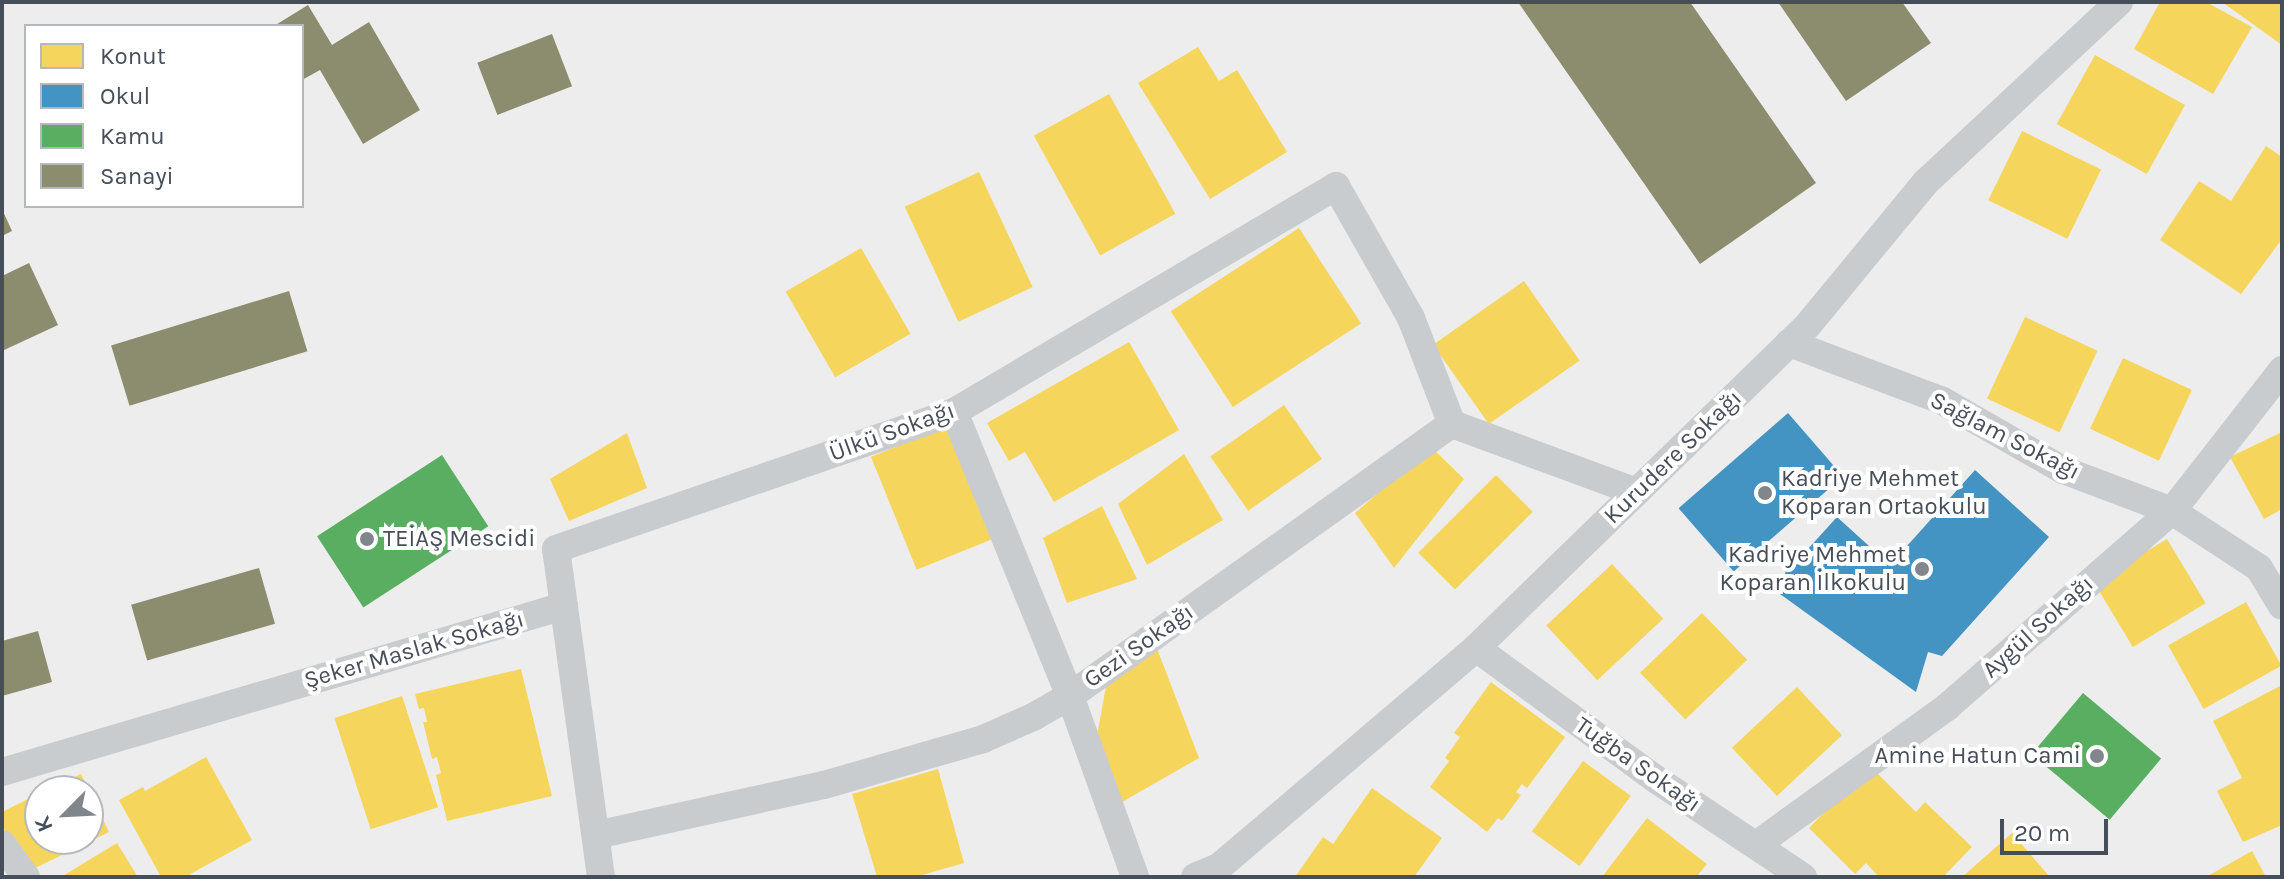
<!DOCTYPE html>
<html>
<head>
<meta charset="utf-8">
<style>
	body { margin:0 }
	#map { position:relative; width:2284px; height:879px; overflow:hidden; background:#eeeded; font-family:Karla,sans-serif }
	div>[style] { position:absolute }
	.homes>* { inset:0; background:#f6d55c; transform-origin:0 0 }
	.schools>* { inset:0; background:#4393c3; transform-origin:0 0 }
	.public>* { inset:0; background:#5aae61; transform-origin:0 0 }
	.industry>* { inset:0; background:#8c8c6e; transform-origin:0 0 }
	.minor>* { height:28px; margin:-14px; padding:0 14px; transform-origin:14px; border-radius:14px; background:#c9ccce }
	.dots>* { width:22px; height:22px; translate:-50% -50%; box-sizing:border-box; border:4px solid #fff; border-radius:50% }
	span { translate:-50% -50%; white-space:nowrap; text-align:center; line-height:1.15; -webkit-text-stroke:8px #fff; paint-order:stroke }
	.street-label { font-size:24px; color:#464e59 }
	.poi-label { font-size:24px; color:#464e59 }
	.left { translate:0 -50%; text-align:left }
	.right { translate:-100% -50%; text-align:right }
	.frame { position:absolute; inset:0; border:4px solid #464e59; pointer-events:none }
	.legend { position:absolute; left:24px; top:24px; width:280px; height:184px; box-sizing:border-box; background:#fff; border:2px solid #b5b8bd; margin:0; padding:10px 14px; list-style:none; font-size:24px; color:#464e59 }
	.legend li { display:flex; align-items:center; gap:16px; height:40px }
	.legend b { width:40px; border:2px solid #b5b8bd }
	.north { position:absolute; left:24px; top:775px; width:80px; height:80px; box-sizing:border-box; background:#fff; border:2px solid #b5b8bd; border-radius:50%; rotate:246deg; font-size:22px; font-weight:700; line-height:32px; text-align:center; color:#464e59 }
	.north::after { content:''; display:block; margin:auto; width:28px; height:36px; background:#81868d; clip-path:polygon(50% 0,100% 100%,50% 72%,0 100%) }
	.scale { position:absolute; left:2000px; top:819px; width:108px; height:36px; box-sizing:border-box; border:4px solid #464e59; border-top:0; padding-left:10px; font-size:24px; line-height:28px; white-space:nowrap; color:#464e59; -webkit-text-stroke:6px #fff; paint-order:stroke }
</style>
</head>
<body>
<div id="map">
	<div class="homes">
		<div style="clip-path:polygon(2160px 2px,2206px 2px,2252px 27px,2213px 94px,2134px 49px)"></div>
		<div style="clip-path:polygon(2222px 2px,2282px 2px,2282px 45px)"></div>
		<div style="clip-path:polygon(1198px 47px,1219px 81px,1237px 70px,1287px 152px,1210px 199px,1138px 83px)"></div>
		<div style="left:2095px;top:55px;width:103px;height:79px;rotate:29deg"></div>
		<div style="left:1109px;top:94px;width:137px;height:86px;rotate:61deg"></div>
		<div style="left:2022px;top:131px;width:88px;height:77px;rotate:26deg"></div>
		<div style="clip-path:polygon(2266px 146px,2282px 157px,2282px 239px,2241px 294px,2160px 240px,2199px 181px,2231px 201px)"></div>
		<div style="left:979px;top:172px;width:127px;height:82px;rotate:65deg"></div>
		<div style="left:1299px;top:228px;width:114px;height:153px;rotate:57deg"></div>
		<div style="left:861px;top:248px;width:99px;height:87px;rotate:60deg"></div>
		<div style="left:1524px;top:281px;width:97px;height:111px;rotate:55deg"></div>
		<div style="left:2025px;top:317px;width:80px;height:90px;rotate:25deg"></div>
		<div style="clip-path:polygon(1129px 342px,1179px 430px,1054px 502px,1025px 452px,1009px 461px,987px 423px)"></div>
		<div style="left:2123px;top:358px;width:76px;height:78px;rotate:25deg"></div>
		<div style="left:1284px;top:405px;width:66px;height:90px;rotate:55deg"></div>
		<div style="left:947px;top:426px;width:122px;height:82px;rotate:68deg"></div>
		<div style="clip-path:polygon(2282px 432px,2282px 509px,2264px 519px,2230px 457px)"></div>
		<div style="clip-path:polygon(627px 433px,647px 488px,569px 521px,550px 479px)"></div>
		<div style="clip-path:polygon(1431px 447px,1464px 479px,1394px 568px,1355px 513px)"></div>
		<div style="clip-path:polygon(1184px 454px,1223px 520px,1147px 565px,1118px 504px)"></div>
		<div style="left:1496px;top:475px;width:52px;height:110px;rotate:45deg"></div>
		<div style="clip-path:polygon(1102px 506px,1137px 579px,1067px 603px,1043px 538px)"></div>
		<div style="left:2167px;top:539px;width:75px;height:85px;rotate:59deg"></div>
		<div style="left:1612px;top:564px;width:75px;height:90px;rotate:47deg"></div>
		<div style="left:2246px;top:602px;width:73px;height:89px;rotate:61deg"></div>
		<div style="left:1702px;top:613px;width:65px;height:86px;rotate:46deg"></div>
		<div style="clip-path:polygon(1156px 646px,1199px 758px,1115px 806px,1096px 742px,1109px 669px)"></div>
		<div style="clip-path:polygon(521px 669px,552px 796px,447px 821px,436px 775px,441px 773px,437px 757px,432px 759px,423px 722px,427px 722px,424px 708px,419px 709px,415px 694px)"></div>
		<div style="clip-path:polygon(1491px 682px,1565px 737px,1527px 788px,1522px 784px,1516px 792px,1521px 795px,1502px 821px,1498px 818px,1487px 832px,1430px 787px,1449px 761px,1445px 758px,1460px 737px,1454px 733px)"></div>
		<div style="clip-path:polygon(2282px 685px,2282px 825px,2243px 842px,2217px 791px,2242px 778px,2213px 721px)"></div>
		<div style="left:1797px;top:687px;width:66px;height:89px;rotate:47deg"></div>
		<div style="left:402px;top:696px;width:117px;height:71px;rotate:72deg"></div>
		<div style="clip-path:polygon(206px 757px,252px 840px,185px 877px,161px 877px,119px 800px,143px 787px,145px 791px)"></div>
		<div style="left:1583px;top:761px;width:59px;height:87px;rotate:36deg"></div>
		<div style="clip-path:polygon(1870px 766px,1916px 812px,1925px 802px,1972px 847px,1943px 877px,1879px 877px,1866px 863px,1855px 874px,1809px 828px)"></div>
		<div style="clip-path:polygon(938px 769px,964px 863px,915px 877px,877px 877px,852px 794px)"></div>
		<div style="clip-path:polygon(81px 774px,109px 832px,25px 873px,2px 824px,2px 812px,40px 793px,40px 839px,88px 839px,88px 791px,45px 791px)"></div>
		<div style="clip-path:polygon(1372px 788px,1442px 838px,1414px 877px,1295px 877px,1323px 837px,1333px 844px)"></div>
		<div style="clip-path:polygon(1647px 818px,1707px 864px,1696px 877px,1602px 877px)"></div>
		<div style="clip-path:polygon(2012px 833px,2050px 877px,1962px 877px)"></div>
		<div style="clip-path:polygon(117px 843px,138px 877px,61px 877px)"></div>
		<div style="clip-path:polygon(2252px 851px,2266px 877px,2206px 877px)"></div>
	</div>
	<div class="schools">
		<div style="left:1788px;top:413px;width:84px;height:145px;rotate:49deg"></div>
		<div style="clip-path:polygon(1975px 470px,2049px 537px,1942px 656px,1928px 652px,1916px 692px,1780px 594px,1792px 546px,1807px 550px,1837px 517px,1890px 565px)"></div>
	</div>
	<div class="public">
		<div style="left:442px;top:455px;width:85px;height:149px;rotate:57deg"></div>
		<div style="left:2083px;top:693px;width:102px;height:80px;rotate:40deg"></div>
	</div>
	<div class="industry">
		<div style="clip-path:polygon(1518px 2px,1690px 2px,1816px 183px,1700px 264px)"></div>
		<div style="clip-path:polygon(1778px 2px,1902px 2px,1931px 43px,1846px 101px)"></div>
		<div style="clip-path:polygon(308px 5px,332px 45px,369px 22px,420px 110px,363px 144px,320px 70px,302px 80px,302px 26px,274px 26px)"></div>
		<div style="left:552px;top:34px;width:56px;height:80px;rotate:69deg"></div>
		<div style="clip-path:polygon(2px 209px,12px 231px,2px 236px)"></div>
		<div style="clip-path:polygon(29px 263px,58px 325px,2px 351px,2px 276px)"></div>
		<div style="left:289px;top:291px;width:63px;height:186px;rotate:73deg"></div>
		<div style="left:259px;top:568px;width:58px;height:133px;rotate:74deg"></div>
		<div style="clip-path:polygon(38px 631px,52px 682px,2px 696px,2px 641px)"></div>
	</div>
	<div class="minor">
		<div style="left:1789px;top:343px;width:162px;rotate:20.6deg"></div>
		<div style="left:1941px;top:400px;width:141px;rotate:29.8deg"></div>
		<div style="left:2063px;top:470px;width:116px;rotate:20.6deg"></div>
		<div style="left:2172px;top:511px;width:104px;rotate:33.2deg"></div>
		<div style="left:2259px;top:568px;width:44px;rotate:58.8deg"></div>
		<div style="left:954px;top:412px;width:307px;rotate:67.8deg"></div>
		<div style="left:1070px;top:696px;width:192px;rotate:70.2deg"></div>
		<div style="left:1476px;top:648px;width:220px;rotate:36.1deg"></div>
		<div style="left:1654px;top:778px;width:179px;rotate:33.6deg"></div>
		<div style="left:2px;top:772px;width:586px;rotate:-16.46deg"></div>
		<div style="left:596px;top:835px;width:233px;rotate:-12.4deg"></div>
		<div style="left:824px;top:785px;width:166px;rotate:-16.1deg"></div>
		<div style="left:983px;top:739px;width:55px;rotate:-23.7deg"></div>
		<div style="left:1033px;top:717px;width:43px;rotate:-29.6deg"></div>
		<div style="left:1070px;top:696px;width:469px;rotate:-35.5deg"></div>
		<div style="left:1452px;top:424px;width:197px;rotate:20.2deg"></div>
		<div style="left:2px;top:844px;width:41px;rotate:54deg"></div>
		<div style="left:1756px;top:845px;width:236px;rotate:-35.8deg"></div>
		<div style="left:1947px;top:707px;width:298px;rotate:-41.1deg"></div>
		<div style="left:2172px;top:511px;width:179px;rotate:-52deg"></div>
		<div style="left:601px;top:877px;width:331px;rotate:-97.8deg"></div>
		<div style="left:556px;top:549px;width:421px;rotate:-19deg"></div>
		<div style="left:954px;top:412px;width:444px;rotate:-30.6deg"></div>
		<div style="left:1336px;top:186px;width:152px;rotate:60.4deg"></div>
		<div style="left:1411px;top:318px;width:114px;rotate:68.9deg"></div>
		<div style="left:1195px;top:877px;width:26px;rotate:-23deg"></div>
		<div style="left:1219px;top:867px;width:338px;rotate:-40.4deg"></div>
		<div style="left:1476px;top:648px;width:463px;rotate:-44.2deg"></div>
		<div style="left:1808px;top:325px;width:185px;rotate:-50.5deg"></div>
		<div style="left:1926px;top:182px;width:264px;rotate:-43deg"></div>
	</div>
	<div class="dots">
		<div style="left:1765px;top:493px;background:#81868d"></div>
		<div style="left:367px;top:539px;background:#81868d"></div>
		<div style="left:1922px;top:569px;background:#81868d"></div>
		<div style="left:2097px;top:756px;background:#81868d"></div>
	</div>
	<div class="street-label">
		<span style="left:892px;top:432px;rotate:-20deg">Ülkü Sokağı</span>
		<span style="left:2005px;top:436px;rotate:27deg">Sağlam Sokağı</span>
		<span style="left:1673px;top:457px;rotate:-44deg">Kurudere Sokağı</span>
		<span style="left:2038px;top:627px;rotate:-42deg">Aygül Sokağı</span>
		<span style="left:1139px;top:646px;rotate:-35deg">Gezi Sokağı</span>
		<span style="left:414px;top:650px;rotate:-16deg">Şeker Maslak Sokağı</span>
		<span style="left:1638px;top:765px;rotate:35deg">Tuğba Sokağı</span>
	</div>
	<div class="poi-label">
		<span class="left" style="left:1781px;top:493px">Kadriye Mehmet<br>Koparan Ortaokulu</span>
		<span class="left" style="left:383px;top:539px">TEİAŞ Mescidi</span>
		<span class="right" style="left:1906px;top:569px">Kadriye Mehmet<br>Koparan İlkokulu</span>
		<span class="right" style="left:2081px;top:756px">Amine Hatun Cami</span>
	</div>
	<div class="frame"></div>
	<ul class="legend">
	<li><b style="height:22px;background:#f6d55c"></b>Konut</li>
	<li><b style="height:22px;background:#4393c3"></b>Okul</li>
	<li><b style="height:22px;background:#5aae61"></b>Kamu</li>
	<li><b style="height:22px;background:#8c8c6e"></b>Sanayi</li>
	</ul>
	<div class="north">K</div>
	<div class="scale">20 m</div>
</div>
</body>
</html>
